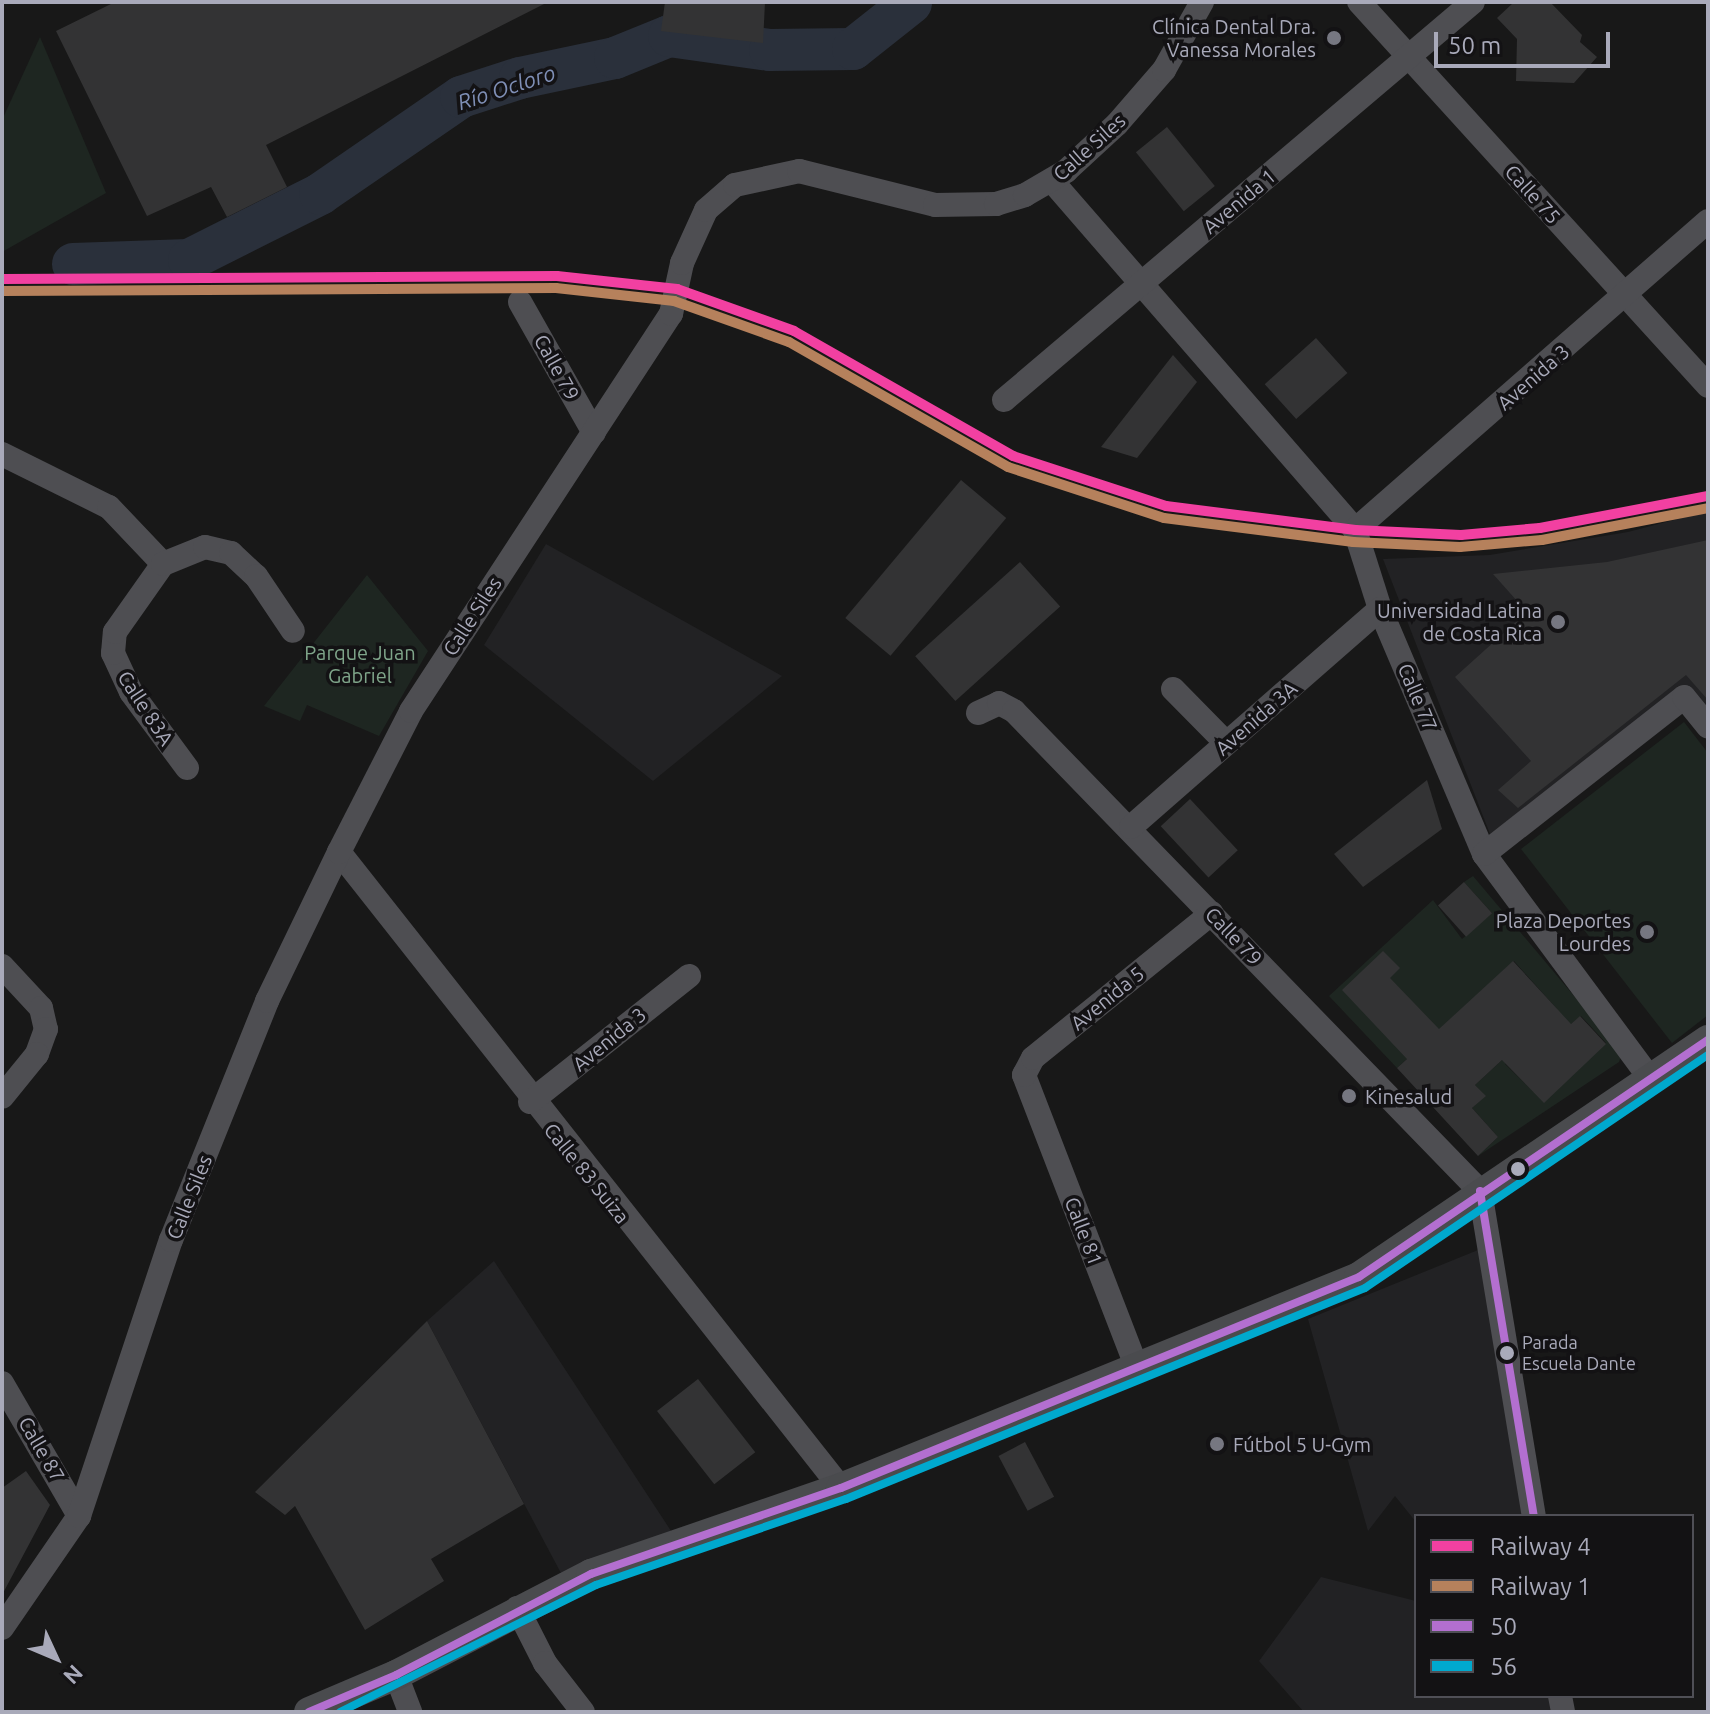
<!DOCTYPE html>
<html>
<head>
<meta charset="utf-8">
<style>
	body { margin:0 }
	#map { position:relative; width:1710px; height:1714px; overflow:hidden; background:#181818; font-family:Ubuntu,sans-serif }
	div>[style] { position:absolute }
	.built>* { inset:0; background:#222224 }
	.green>* { inset:0; background:#1e2621 }
	.river>* { height:42px; margin:-21px; padding:0 21px; transform-origin:21px; border-radius:21px; background:#2a303b }
	.building>* { inset:0; background:#333334; transform-origin:0 0 }
	.minor>* { height:24px; margin:-12px; padding:0 12px; transform-origin:12px; border-radius:12px; background:#4e4e52 }
	.major>* { height:30px; margin:-15px; padding:0 15px; transform-origin:15px; border-radius:15px; background:#4a4b4e }
	.bus-1>* { height:8px; margin:-4px; padding:0 4px; transform-origin:4px; border-radius:4px; background:#b36fd0 }
	.bus-2>* { height:8px; margin:-4px; padding:0 4px; transform-origin:4px; border-radius:4px; background:#00a9ce }
	.rail-1>* { height:10px; margin:-5px; padding:0 5px; transform-origin:5px; border-radius:5px; background:#f240a1 }
	.rail-2>* { height:10px; margin:-5px; padding:0 5px; transform-origin:5px; border-radius:5px; background:#b6815c }
	.dots>* { width:22px; height:22px; translate:-50% -50%; box-sizing:border-box; border:4px solid #131214; border-radius:50% }
	span { translate:-50% -50%; white-space:nowrap; text-align:center; line-height:1.15; -webkit-text-stroke:7px #131214; paint-order:stroke }
	.bus-label { font-size:18px; color:#a9aaba }
	.left { translate:0 -50%; text-align:left }
	.poi-label { font-size:20px; color:#a9aaba }
	.right { translate:-100% -50%; text-align:right }
	.street-label { font-size:20px; color:#a9aaba }
	.park-label { font-size:20px; color:#7fa58a }
	.water-label { font-size:22px; color:#7f8fb6; font-style:italic }
	.frame { position:absolute; inset:0; border:4px solid #a9aaba; pointer-events:none }
	.legend { position:absolute; left:1414px; top:1514px; width:280px; height:184px; box-sizing:border-box; background:#131214; border:2px solid #4f4f56; margin:0; padding:10px 14px; list-style:none; font-size:24px; color:#a9aaba }
	.legend li { display:flex; align-items:center; gap:16px; height:40px }
	.legend b { width:40px; border:2px solid #4f4f56 }
	.north { position:absolute; left:16px; top:1618px; width:80px; height:80px; -webkit-text-stroke:6px #131214; paint-order:stroke; rotate:134deg; font-size:22px; font-weight:700; line-height:32px; text-align:center; color:#a9aaba }
	.north::after { content:''; display:block; margin:auto; width:28px; height:36px; background:#a9aaba; clip-path:polygon(50% 0,100% 100%,50% 72%,0 100%) }
	.scale { position:absolute; left:1434px; top:32px; width:176px; height:36px; box-sizing:border-box; border:4px solid #a9aaba; border-top:0; padding-left:10px; font-size:24px; line-height:28px; white-space:nowrap; color:#a9aaba; -webkit-text-stroke:6px #131214; paint-order:stroke }
</style>
</head>
<body>
<div id="map">
	<div class="built">
		<div style="clip-path:polygon(1708px 511px,1708px 714px,1684px 686px,1490px 834px,1383px 559px,1490px 555px,1628px 532px)"></div>
		<div style="clip-path:polygon(546px 544px,782px 676px,653px 781px,484px 645px)"></div>
		<div style="clip-path:polygon(1483px 1248px,1526px 1516px,1416px 1516px,1416px 1522px,1395px 1496px,1368px 1531px,1308px 1319px)"></div>
		<div style="clip-path:polygon(494px 1261px,675px 1537px,562px 1575px,427px 1321px)"></div>
		<div style="clip-path:polygon(1321px 1577px,1416px 1601px,1416px 1696px,1551px 1696px,1553px 1712px,1304px 1712px,1259px 1661px)"></div>
	</div>
	<div class="green">
		<div style="clip-path:polygon(40px 37px,106px 193px,2px 252px,2px 120px)"></div>
		<div style="clip-path:polygon(367px 575px,428px 651px,379px 736px,307px 705px,300px 721px,264px 706px)"></div>
		<div style="clip-path:polygon(1684px 722px,1708px 753px,1708px 1015px,1672px 1043px,1521px 849px)"></div>
		<div style="clip-path:polygon(evenodd,1473px 876px,1622px 1053px,1619px 1062px,1478px 1156px,1498px 1137px,1472px 1108px,1485px 1096px,1475px 1085px,1557px 1009px,1514px 961px,1397px 1068px,1329px 996px,1433px 900px,1462px 939px,1492px 913px,1464px 882px,1473px 876px,1581px 1016px,1606px 1043px,1544px 1102px,1505px 1064px,1550px 1021px,1571px 1024px,1581px 1016px)"></div>
	</div>
	<div class="river">
		<div style="left:73px;top:264px;width:116px;rotate:-2deg"></div>
		<div style="left:189px;top:260px;width:147px;rotate:-26.7deg"></div>
		<div style="left:320px;top:194px;width:171px;rotate:-34.5deg"></div>
		<div style="left:461px;top:97px;width:62px;rotate:-17.9deg"></div>
		<div style="left:520px;top:78px;width:97px;rotate:-11.9deg"></div>
		<div style="left:615px;top:58px;width:58px;rotate:-22.2deg"></div>
		<div style="left:669px;top:36px;width:102px;rotate:7.9deg"></div>
		<div style="left:770px;top:50px;width:83px;rotate:-0.7deg"></div>
		<div style="left:853px;top:49px;width:74px;rotate:-38.4deg"></div>
	</div>
	<div class="building">
		<div style="clip-path:polygon(115px 2px,548px 2px,266px 145px,287px 187px,227px 217px,211px 187px,147px 216px,56px 31px)"></div>
		<div style="clip-path:polygon(665px 2px,765px 2px,763px 43px,661px 31px)"></div>
		<div style="clip-path:polygon(1514px 2px,1550px 2px,1582px 35px,1580px 42px,1597px 57px,1574px 83px,1516px 81px,1517px 39px,1497px 18px)"></div>
		<div style="left:1167px;top:127px;width:76px;height:40px;rotate:51deg"></div>
		<div style="left:1316px;top:338px;width:47px;height:69px;rotate:48deg"></div>
		<div style="clip-path:polygon(1173px 355px,1197px 382px,1137px 458px,1101px 447px)"></div>
		<div style="left:961px;top:480px;width:59px;height:180px;rotate:40deg"></div>
		<div style="clip-path:polygon(1708px 540px,1708px 700px,1686px 675px,1518px 808px,1498px 790px,1531px 761px,1455px 677px,1527px 612px,1493px 574px,1607px 562px)"></div>
		<div style="left:1020px;top:562px;width:60px;height:141px;rotate:48deg"></div>
		<div style="clip-path:polygon(1427px 780px,1442px 829px,1363px 887px,1334px 854px)"></div>
		<div style="left:1190px;top:799px;width:70px;height:40px;rotate:47deg"></div>
		<div style="left:1464px;top:882px;width:42px;height:35px;rotate:48deg"></div>
		<div style="clip-path:polygon(1383px 951px,1400px 968px,1390px 978px,1439px 1029px,1513px 961px,1571px 1024px,1580px 1016px,1606px 1044px,1544px 1103px,1502px 1060px,1475px 1085px,1486px 1096px,1472px 1108px,1498px 1137px,1478px 1156px,1397px 1068px,1407px 1059px,1342px 990px)"></div>
		<div style="clip-path:polygon(427px 1321px,524px 1504px,431px 1559px,444px 1581px,365px 1630px,295px 1506px,285px 1515px,255px 1492px)"></div>
		<div style="left:698px;top:1379px;width:93px;height:52px;rotate:52deg"></div>
		<div style="left:1025px;top:1442px;width:62px;height:30px;rotate:62deg"></div>
		<div style="clip-path:polygon(26px 1471px,50px 1505px,2px 1595px,2px 1488px)"></div>
	</div>
	<div class="minor">
		<div style="left:1359px;top:2px;width:519px;rotate:47.73deg"></div>
		<div style="left:1052px;top:181px;width:462px;rotate:49deg"></div>
		<div style="left:1355px;top:530px;width:83px;rotate:72.4deg"></div>
		<div style="left:1380px;top:609px;width:266px;rotate:67deg"></div>
		<div style="left:1484px;top:854px;width:277px;rotate:53.5deg"></div>
		<div style="left:520px;top:302px;width:150px;rotate:60.5deg"></div>
		<div style="left:1004px;top:400px;width:615px;rotate:-40.32deg"></div>
		<div style="left:2px;top:454px;width:119px;rotate:26.4deg"></div>
		<div style="left:109px;top:507px;width:79px;rotate:46.5deg"></div>
		<div style="left:1355px;top:530px;width:469px;rotate:-41.2deg"></div>
		<div style="left:1173px;top:689px;width:76px;rotate:45.5deg"></div>
		<div style="left:978px;top:713px;width:23px;rotate:-25deg"></div>
		<div style="left:999px;top:703px;width:17px;rotate:28deg"></div>
		<div style="left:1014px;top:711px;width:669px;rotate:45.85deg"></div>
		<div style="left:1480px;top:1191px;width:329px;rotate:80.6deg"></div>
		<div style="left:187px;top:768px;width:94px;rotate:-126.4deg"></div>
		<div style="left:131px;top:692px;width:43px;rotate:-114.8deg"></div>
		<div style="left:113px;top:653px;width:21px;rotate:-85deg"></div>
		<div style="left:115px;top:632px;width:83px;rotate:-54.8deg"></div>
		<div style="left:163px;top:564px;width:45px;rotate:-22deg"></div>
		<div style="left:205px;top:547px;width:27px;rotate:13deg"></div>
		<div style="left:231px;top:553px;width:34px;rotate:43deg"></div>
		<div style="left:256px;top:576px;width:66px;rotate:56.1deg"></div>
		<div style="left:1131px;top:827px;width:331px;rotate:-41.2deg"></div>
		<div style="left:339px;top:852px;width:810px;rotate:51.72deg"></div>
		<div style="left:1484px;top:854px;width:254px;rotate:-38.1deg"></div>
		<div style="left:1684px;top:697px;width:38px;rotate:51deg"></div>
		<div style="left:2px;top:966px;width:57px;rotate:47.1deg"></div>
		<div style="left:41px;top:1008px;width:22px;rotate:77deg"></div>
		<div style="left:46px;top:1029px;width:27px;rotate:110deg"></div>
		<div style="left:37px;top:1054px;width:55px;rotate:129.1deg"></div>
		<div style="left:530px;top:1102px;width:203px;rotate:-38.4deg"></div>
		<div style="left:1137px;top:1368px;width:314px;rotate:-111.1deg"></div>
		<div style="left:1024px;top:1075px;width:19px;rotate:-62deg"></div>
		<div style="left:1033px;top:1058px;width:230px;rotate:-39deg"></div>
		<div style="left:2px;top:1383px;width:154px;rotate:59.9deg"></div>
		<div style="left:517px;top:1608px;width:62px;rotate:63deg"></div>
		<div style="left:545px;top:1663px;width:62px;rotate:52.2deg"></div>
		<div style="left:2px;top:1628px;width:136px;rotate:-55.5deg"></div>
		<div style="left:79px;top:1516px;width:291px;rotate:-71.6deg"></div>
		<div style="left:171px;top:1240px;width:258px;rotate:-68.1deg"></div>
		<div style="left:267px;top:1001px;width:165px;rotate:-64.2deg"></div>
		<div style="left:339px;top:852px;width:158px;rotate:-62.9deg"></div>
		<div style="left:411px;top:711px;width:475px;rotate:-56.8deg"></div>
		<div style="left:671px;top:314px;width:52px;rotate:-77.8deg"></div>
		<div style="left:682px;top:263px;width:58px;rotate:-65.6deg"></div>
		<div style="left:706px;top:210px;width:38px;rotate:-41deg"></div>
		<div style="left:735px;top:185px;width:66px;rotate:-12.3deg"></div>
		<div style="left:799px;top:171px;width:140px;rotate:14deg"></div>
		<div style="left:935px;top:205px;width:61px;rotate:-0.9deg"></div>
		<div style="left:996px;top:204px;width:30px;rotate:-17deg"></div>
		<div style="left:1025px;top:195px;width:48px;rotate:-30.3deg"></div>
		<div style="left:1066px;top:171px;width:69px;rotate:-42.7deg"></div>
		<div style="left:1117px;top:124px;width:72px;rotate:-49deg"></div>
		<div style="left:1164px;top:70px;width:78px;rotate:-60.8deg"></div>
		<div style="left:396px;top:1675px;width:40px;rotate:69deg"></div>
		<div style="left:1560px;top:1696px;width:16px;rotate:79deg"></div>
	</div>
	<div class="major">
		<div style="left:309px;top:1712px;width:95px;rotate:-23deg"></div>
		<div style="left:396px;top:1675px;width:220px;rotate:-27.4deg"></div>
		<div style="left:591px;top:1574px;width:264px;rotate:-19deg"></div>
		<div style="left:841px;top:1488px;width:559px;rotate:-22.16deg"></div>
		<div style="left:1359px;top:1277px;width:422px;rotate:-34.2deg"></div>
	</div>
	<div class="bus-1">
		<div style="left:1480px;top:1191px;width:329px;rotate:80.6deg"></div>
		<div style="left:309px;top:1712px;width:95px;rotate:-23deg"></div>
		<div style="left:396px;top:1675px;width:220px;rotate:-27.4deg"></div>
		<div style="left:591px;top:1574px;width:264px;rotate:-19deg"></div>
		<div style="left:841px;top:1488px;width:559px;rotate:-22.16deg"></div>
		<div style="left:1359px;top:1277px;width:422px;rotate:-34.2deg"></div>
	</div>
	<div class="bus-2">
		<div style="left:340px;top:1712px;width:286px;rotate:-26.4deg"></div>
		<div style="left:596px;top:1585px;width:264px;rotate:-19deg"></div>
		<div style="left:846px;top:1499px;width:560px;rotate:-22.12deg"></div>
		<div style="left:1365px;top:1288px;width:415px;rotate:-34.2deg"></div>
	</div>
	<div class="rail-1">
		<div style="left:2px;top:279px;width:555px;rotate:-0.31deg"></div>
		<div style="left:557px;top:276px;width:121px;rotate:6.2deg"></div>
		<div style="left:677px;top:289px;width:124px;rotate:19.7deg"></div>
		<div style="left:794px;top:331px;width:252px;rotate:29.7deg"></div>
		<div style="left:1013px;top:456px;width:161px;rotate:18.1deg"></div>
		<div style="left:1166px;top:506px;width:191px;rotate:7.2deg"></div>
		<div style="left:1355px;top:530px;width:106px;rotate:2.7deg"></div>
		<div style="left:1461px;top:535px;width:79px;rotate:-5.1deg"></div>
		<div style="left:1540px;top:528px;width:171px;rotate:-10.8deg"></div>
	</div>
	<div class="rail-2">
		<div style="left:2px;top:291px;width:554px;rotate:-0.31deg"></div>
		<div style="left:556px;top:288px;width:119px;rotate:6.3deg"></div>
		<div style="left:674px;top:301px;width:122px;rotate:19.6deg"></div>
		<div style="left:789px;top:342px;width:252px;rotate:29.7deg"></div>
		<div style="left:1008px;top:467px;width:164px;rotate:18.1deg"></div>
		<div style="left:1164px;top:518px;width:191px;rotate:7.2deg"></div>
		<div style="left:1353px;top:542px;width:107px;rotate:2.7deg"></div>
		<div style="left:1460px;top:547px;width:82px;rotate:-4.9deg"></div>
		<div style="left:1542px;top:540px;width:169px;rotate:-10.9deg"></div>
	</div>
	<div class="dots">
		<div style="left:1334px;top:38px;background:#767781"></div>
		<div style="left:1558px;top:622px;background:#767781"></div>
		<div style="left:1647px;top:932px;background:#767781"></div>
		<div style="left:1349px;top:1096px;background:#767781"></div>
		<div style="left:1518px;top:1169px;background:#a9aaba"></div>
		<div style="left:1507px;top:1353px;background:#a9aaba"></div>
		<div style="left:1217px;top:1444px;background:#767781"></div>
	</div>
	<div class="bus-label">
		<span class="left" style="left:1522px;top:1353px">Parada<br>Escuela Dante</span>
	</div>
	<div class="poi-label">
		<span class="right" style="left:1316px;top:38px">Clínica Dental Dra.<br>Vanessa Morales</span>
		<span class="right" style="left:1542px;top:622px">Universidad Latina<br>de Costa Rica</span>
		<span class="right" style="left:1631px;top:932px">Plaza Deportes<br>Lourdes</span>
		<span class="left" style="left:1365px;top:1096px">Kinesalud</span>
		<span class="left" style="left:1233px;top:1444px">Fútbol 5 U-Gym</span>
	</div>
	<div class="street-label">
		<span style="left:1089px;top:147px;rotate:-42deg">Calle Siles</span>
		<span style="left:1533px;top:194px;rotate:48deg">Calle 75</span>
		<span style="left:1239px;top:201px;rotate:-40deg">Avenida 1</span>
		<span style="left:557px;top:367px;rotate:61deg">Calle 79</span>
		<span style="left:1533px;top:377px;rotate:-41deg">Avenida 3</span>
		<span style="left:472px;top:616px;rotate:-57deg">Calle Siles</span>
		<span style="left:1418px;top:697px;rotate:67deg">Calle 77</span>
		<span style="left:146px;top:708px;rotate:57deg">Calle 83A</span>
		<span style="left:1256px;top:718px;rotate:-41deg">Avenida 3A</span>
		<span style="left:1234px;top:936px;rotate:46deg">Calle 79</span>
		<span style="left:1107px;top:998px;rotate:-39deg">Avenida 5</span>
		<span style="left:609px;top:1039px;rotate:-39deg">Avenida 3</span>
		<span style="left:587px;top:1173px;rotate:51deg">Calle 83 Suiza</span>
		<span style="left:189px;top:1197px;rotate:-68deg">Calle Siles</span>
		<span style="left:1084px;top:1231px;rotate:69deg">Calle 81</span>
		<span style="left:42px;top:1449px;rotate:60deg">Calle 87</span>
	</div>
	<div class="park-label">
		<span style="left:360px;top:664px">Parque Juan<br>Gabriel</span>
	</div>
	<div class="water-label">
		<span style="left:506px;top:87px;rotate:-18deg">Río Ocloro</span>
	</div>
	<div class="frame"></div>
	<ul class="legend">
	<li><b style="height:10px;background:#f240a1"></b>Railway 4</li>
	<li><b style="height:10px;background:#b6815c"></b>Railway 1</li>
	<li><b style="height:10px;background:#b36fd0"></b>50</li>
	<li><b style="height:10px;background:#00a9ce"></b>56</li>
	</ul>
	<div class="north">N</div>
	<div class="scale">50 m</div>
</div>
</body>
</html>
